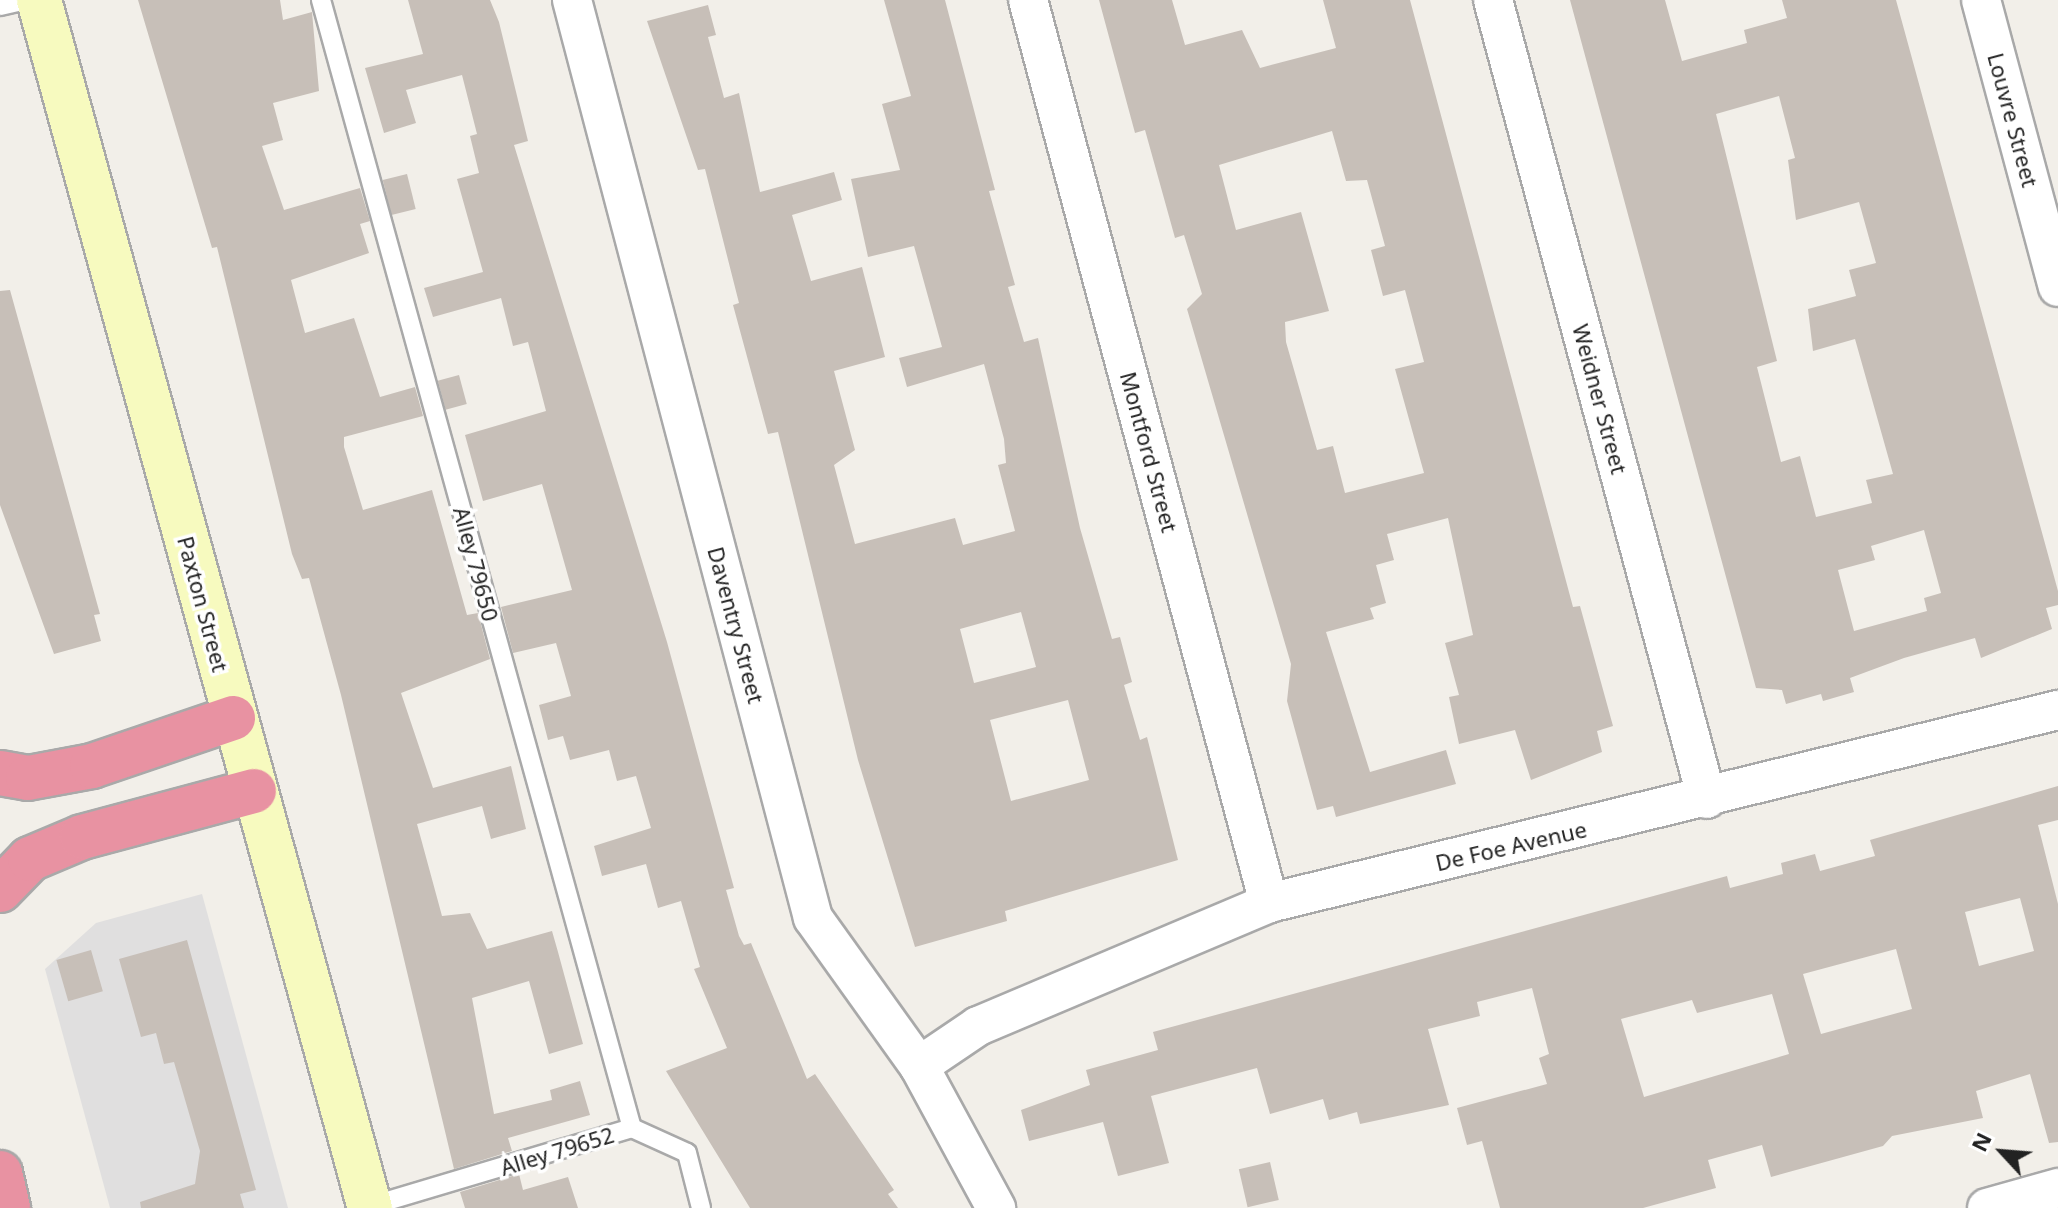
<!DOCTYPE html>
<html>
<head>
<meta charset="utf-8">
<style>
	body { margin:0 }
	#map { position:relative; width:2058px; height:1208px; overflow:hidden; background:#f2efe9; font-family:"Noto Sans",sans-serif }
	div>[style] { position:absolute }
	.residential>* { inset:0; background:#e0dfdf }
	.building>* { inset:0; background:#c7bfb8; transform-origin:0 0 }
	.roads { filter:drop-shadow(2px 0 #a9a9a9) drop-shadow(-2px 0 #a9a9a9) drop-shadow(0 2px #a9a9a9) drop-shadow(0 -2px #a9a9a9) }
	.lane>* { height:18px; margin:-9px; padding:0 9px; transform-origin:9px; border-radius:9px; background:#fff }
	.street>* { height:38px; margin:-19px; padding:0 19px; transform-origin:19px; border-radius:19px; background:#fff }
	.secondary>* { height:44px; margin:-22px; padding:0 22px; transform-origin:22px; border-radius:22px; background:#f7fabf }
	.highway>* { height:44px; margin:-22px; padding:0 22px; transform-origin:22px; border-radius:22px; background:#e892a2 }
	span { translate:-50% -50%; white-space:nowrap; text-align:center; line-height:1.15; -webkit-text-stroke:7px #fff; paint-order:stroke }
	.street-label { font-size:22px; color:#222 }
	.north { position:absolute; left:1962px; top:1112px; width:80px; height:80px; -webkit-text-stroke:6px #fff; paint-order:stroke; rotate:296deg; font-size:22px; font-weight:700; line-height:32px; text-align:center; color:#222 }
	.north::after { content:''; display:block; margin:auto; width:28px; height:36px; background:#222; clip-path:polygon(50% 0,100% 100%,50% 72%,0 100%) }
</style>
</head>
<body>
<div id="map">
	<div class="residential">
		<div style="clip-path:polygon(202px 894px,288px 1208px,110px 1208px,45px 969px,96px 923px)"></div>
	</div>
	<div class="building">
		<div style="clip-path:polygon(138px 0,280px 0,283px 20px,312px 12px,319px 91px,273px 103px,283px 140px,262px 146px,284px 210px,360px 188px,370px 221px,360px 224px,369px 253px,291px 280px,305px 333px,354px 318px,380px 397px,415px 387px,423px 416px,344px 437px,344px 447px,363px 510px,432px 490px,467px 615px,478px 613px,490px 659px,401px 693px,433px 788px,511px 766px,526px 829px,491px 839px,482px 806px,417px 824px,442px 916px,470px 913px,487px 949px,552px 931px,558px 952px,583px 1044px,549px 1054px,529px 981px,472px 998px,494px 1114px,552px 1100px,550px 1090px,580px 1081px,590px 1115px,508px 1138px,512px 1151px,454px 1169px,341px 695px,309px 578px,302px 579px,292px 554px,217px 247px,212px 248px)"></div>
		<div style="clip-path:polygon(408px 0,490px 0,499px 22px,528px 141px,514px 145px,667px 642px,734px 888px,726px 890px,739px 936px,744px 945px,751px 943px,807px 1079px,815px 1074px,894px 1190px,888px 1194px,898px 1208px,750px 1208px,666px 1071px,727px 1048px,694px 969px,700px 967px,681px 901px,658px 908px,646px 864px,602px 876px,594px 846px,651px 828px,636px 776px,617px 781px,609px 750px,570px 760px,563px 736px,548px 740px,539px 705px,571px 696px,556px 643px,513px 653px,501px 607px,572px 590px,542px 484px,483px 501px,465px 435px,546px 411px,528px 342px,513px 346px,501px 298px,433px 317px,424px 288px,483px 272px,457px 179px,479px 173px,470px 136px,477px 134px,462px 75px,406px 90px,416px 123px,384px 133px,365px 68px,423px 54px)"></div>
		<div style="clip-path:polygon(evenodd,884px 0,945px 0,995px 190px,989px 191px,1015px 285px,1008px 287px,1024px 342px,1038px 338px,1080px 528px,1112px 639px,1120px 637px,1132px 682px,1124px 685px,1140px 740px,1147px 737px,1178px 860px,1005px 911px,1007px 921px,915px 947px,858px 760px,778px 432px,768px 434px,733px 305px,739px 303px,705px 169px,698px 170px,647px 21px,708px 5px,716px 35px,708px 37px,724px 98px,739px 93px,760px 192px,834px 172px,842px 200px,792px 215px,811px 281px,862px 267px,885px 357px,834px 371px,855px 450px,834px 465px,855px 544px,955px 518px,963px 545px,1015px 531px,998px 465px,1006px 463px,1004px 439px,984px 364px,907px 387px,899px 358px,942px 347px,914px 246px,868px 257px,851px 179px,900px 170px,882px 104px,911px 96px,884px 0,1021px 612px,1036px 667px,974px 683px,960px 629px,1021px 612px,884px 0,1068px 700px,1089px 780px,1011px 801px,990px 720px,1068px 700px)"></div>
		<div style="clip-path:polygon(evenodd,1099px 0,1172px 0,1185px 45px,1242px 30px,1260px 68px,1336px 48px,1323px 0,1410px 0,1573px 607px,1580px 606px,1613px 726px,1597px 731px,1602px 752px,1531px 780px,1515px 730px,1459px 744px,1449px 697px,1459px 695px,1445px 643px,1473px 635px,1448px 518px,1387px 534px,1394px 560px,1376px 565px,1386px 603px,1370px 608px,1374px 619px,1326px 632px,1370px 772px,1446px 750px,1456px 784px,1336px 817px,1333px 806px,1317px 810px,1287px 701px,1291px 664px,1187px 309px,1202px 294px,1184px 235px,1175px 238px,1145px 130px,1135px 133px,1099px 0,1332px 131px,1346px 181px,1367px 180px,1385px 246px,1371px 250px,1383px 296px,1405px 290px,1424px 362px,1395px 369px,1424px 473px,1345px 493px,1333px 446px,1317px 450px,1286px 342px,1285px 322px,1329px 311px,1301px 212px,1236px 230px,1219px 165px,1332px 131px)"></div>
		<div style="clip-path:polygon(evenodd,1570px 0,1665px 0,1682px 61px,1747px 43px,1744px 30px,1787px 18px,1782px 0,1896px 0,2058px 591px,2058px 605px,2046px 608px,2052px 629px,1981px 658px,1975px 638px,1904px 658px,1850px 678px,1854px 692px,1823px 701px,1821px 694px,1786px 704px,1782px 690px,1756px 688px,1570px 0,1779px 96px,1795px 158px,1788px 160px,1796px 220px,1859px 202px,1876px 263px,1849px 270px,1856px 296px,1808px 309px,1813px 351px,1855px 339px,1893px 474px,1866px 480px,1872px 503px,1816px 517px,1800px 456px,1781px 462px,1757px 367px,1777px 361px,1716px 114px,1779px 96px,1570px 0,1924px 530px,1941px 593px,1924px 598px,1927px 611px,1854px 631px,1838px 570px,1875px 560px,1871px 546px,1924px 530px)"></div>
		<div style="left:407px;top:174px;width:36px;height:25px;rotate:76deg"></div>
		<div style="clip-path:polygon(10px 290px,100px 614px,94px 615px,101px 641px,54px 654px,0 505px,0 291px)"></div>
		<div style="left:459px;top:375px;width:30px;height:22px;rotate:75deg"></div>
		<div style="clip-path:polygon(evenodd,2058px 786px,2058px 820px,2038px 825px,2058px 904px,2058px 1142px,2049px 1143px,2030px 1074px,1976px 1091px,1983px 1118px,1892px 1136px,1883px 1146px,1771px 1177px,1762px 1145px,1708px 1160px,1716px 1188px,1643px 1208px,1500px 1208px,1482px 1141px,1467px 1145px,1457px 1108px,1547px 1084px,1539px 1058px,1549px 1054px,1532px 988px,1477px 1002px,1480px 1016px,1428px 1029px,1449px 1105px,1360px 1124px,1357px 1112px,1329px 1120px,1323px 1099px,1270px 1114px,1257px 1068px,1151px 1096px,1169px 1163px,1118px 1176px,1103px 1122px,1029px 1141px,1021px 1110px,1090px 1085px,1086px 1070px,1158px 1050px,1153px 1032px,1727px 876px,1730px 888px,1783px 874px,1781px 863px,1815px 854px,1820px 871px,1875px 856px,1870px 840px,2058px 786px,2020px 898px,2034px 951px,1979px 966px,1965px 912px,2020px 898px,2058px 786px,1896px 949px,1912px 1009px,1821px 1034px,1803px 974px,1896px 949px,2058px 786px,1772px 994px,1789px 1054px,1644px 1097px,1621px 1019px,1692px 1000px,1697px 1013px,1772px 994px)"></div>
		<div style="clip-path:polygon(187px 940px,256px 1190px,240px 1194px,244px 1208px,141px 1208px,140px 1202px,195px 1184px,200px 1151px,174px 1062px,164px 1064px,156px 1033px,141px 1037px,119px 959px)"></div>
		<div style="left:91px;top:950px;width:43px;height:36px;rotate:74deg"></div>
		<div style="left:1270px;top:1162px;width:39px;height:32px;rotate:77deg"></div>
		<div style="clip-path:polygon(519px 1174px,523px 1190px,568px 1177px,578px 1208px,465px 1208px,460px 1192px)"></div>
	</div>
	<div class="roads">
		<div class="lane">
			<div style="left:321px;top:0;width:1170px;rotate:74.59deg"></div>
			<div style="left:0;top:6px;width:26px;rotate:-13deg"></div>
			<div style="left:367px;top:1207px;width:277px;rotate:-16.6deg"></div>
			<div style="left:632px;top:1128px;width:60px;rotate:24.4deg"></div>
			<div style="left:687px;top:1153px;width:57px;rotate:75.7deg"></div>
		</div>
		<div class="street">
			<div style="left:572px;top:0;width:949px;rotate:75.29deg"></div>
			<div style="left:813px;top:918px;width:182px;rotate:54.4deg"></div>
			<div style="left:919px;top:1066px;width:162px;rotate:61.5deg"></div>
			<div style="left:1028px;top:0;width:935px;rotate:75.06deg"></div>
			<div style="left:1493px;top:0;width:827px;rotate:75.01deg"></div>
			<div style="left:1981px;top:0;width:297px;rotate:75deg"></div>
			<div style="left:919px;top:1066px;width:71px;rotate:-34.1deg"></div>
			<div style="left:978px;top:1026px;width:316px;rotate:-22.9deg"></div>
			<div style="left:1269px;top:903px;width:812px;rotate:-13.75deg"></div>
			<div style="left:1987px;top:1208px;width:74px;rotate:-15.7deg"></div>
		</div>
		<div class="secondary">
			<div style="left:39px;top:0;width:1253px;rotate:74.68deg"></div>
		</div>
		<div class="highway">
			<div style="left:0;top:773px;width:28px;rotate:10deg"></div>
			<div style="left:28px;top:778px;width:65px;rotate:-10.6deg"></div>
			<div style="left:92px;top:766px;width:149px;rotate:-18.8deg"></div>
			<div style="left:0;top:890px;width:43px;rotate:-45.9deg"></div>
			<div style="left:30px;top:859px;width:56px;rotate:-22.9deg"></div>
			<div style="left:82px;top:837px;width:178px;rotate:-15deg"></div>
			<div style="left:0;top:1173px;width:36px;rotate:77deg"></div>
		</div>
	</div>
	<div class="street-label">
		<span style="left:2013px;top:120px;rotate:75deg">Louvre Street</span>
		<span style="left:1600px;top:399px;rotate:75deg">Weidner Street</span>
		<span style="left:1149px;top:452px;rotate:75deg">Montford Street</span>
		<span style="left:476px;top:564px;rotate:75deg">Alley 79650</span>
		<span style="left:203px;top:604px;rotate:75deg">Paxton Street</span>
		<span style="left:736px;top:625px;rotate:75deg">Daventry Street</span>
		<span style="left:1511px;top:846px;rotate:-13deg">De Foe Avenue</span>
		<span style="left:557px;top:1151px;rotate:-17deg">Alley 79652</span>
	</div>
	<div class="north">N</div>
</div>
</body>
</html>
